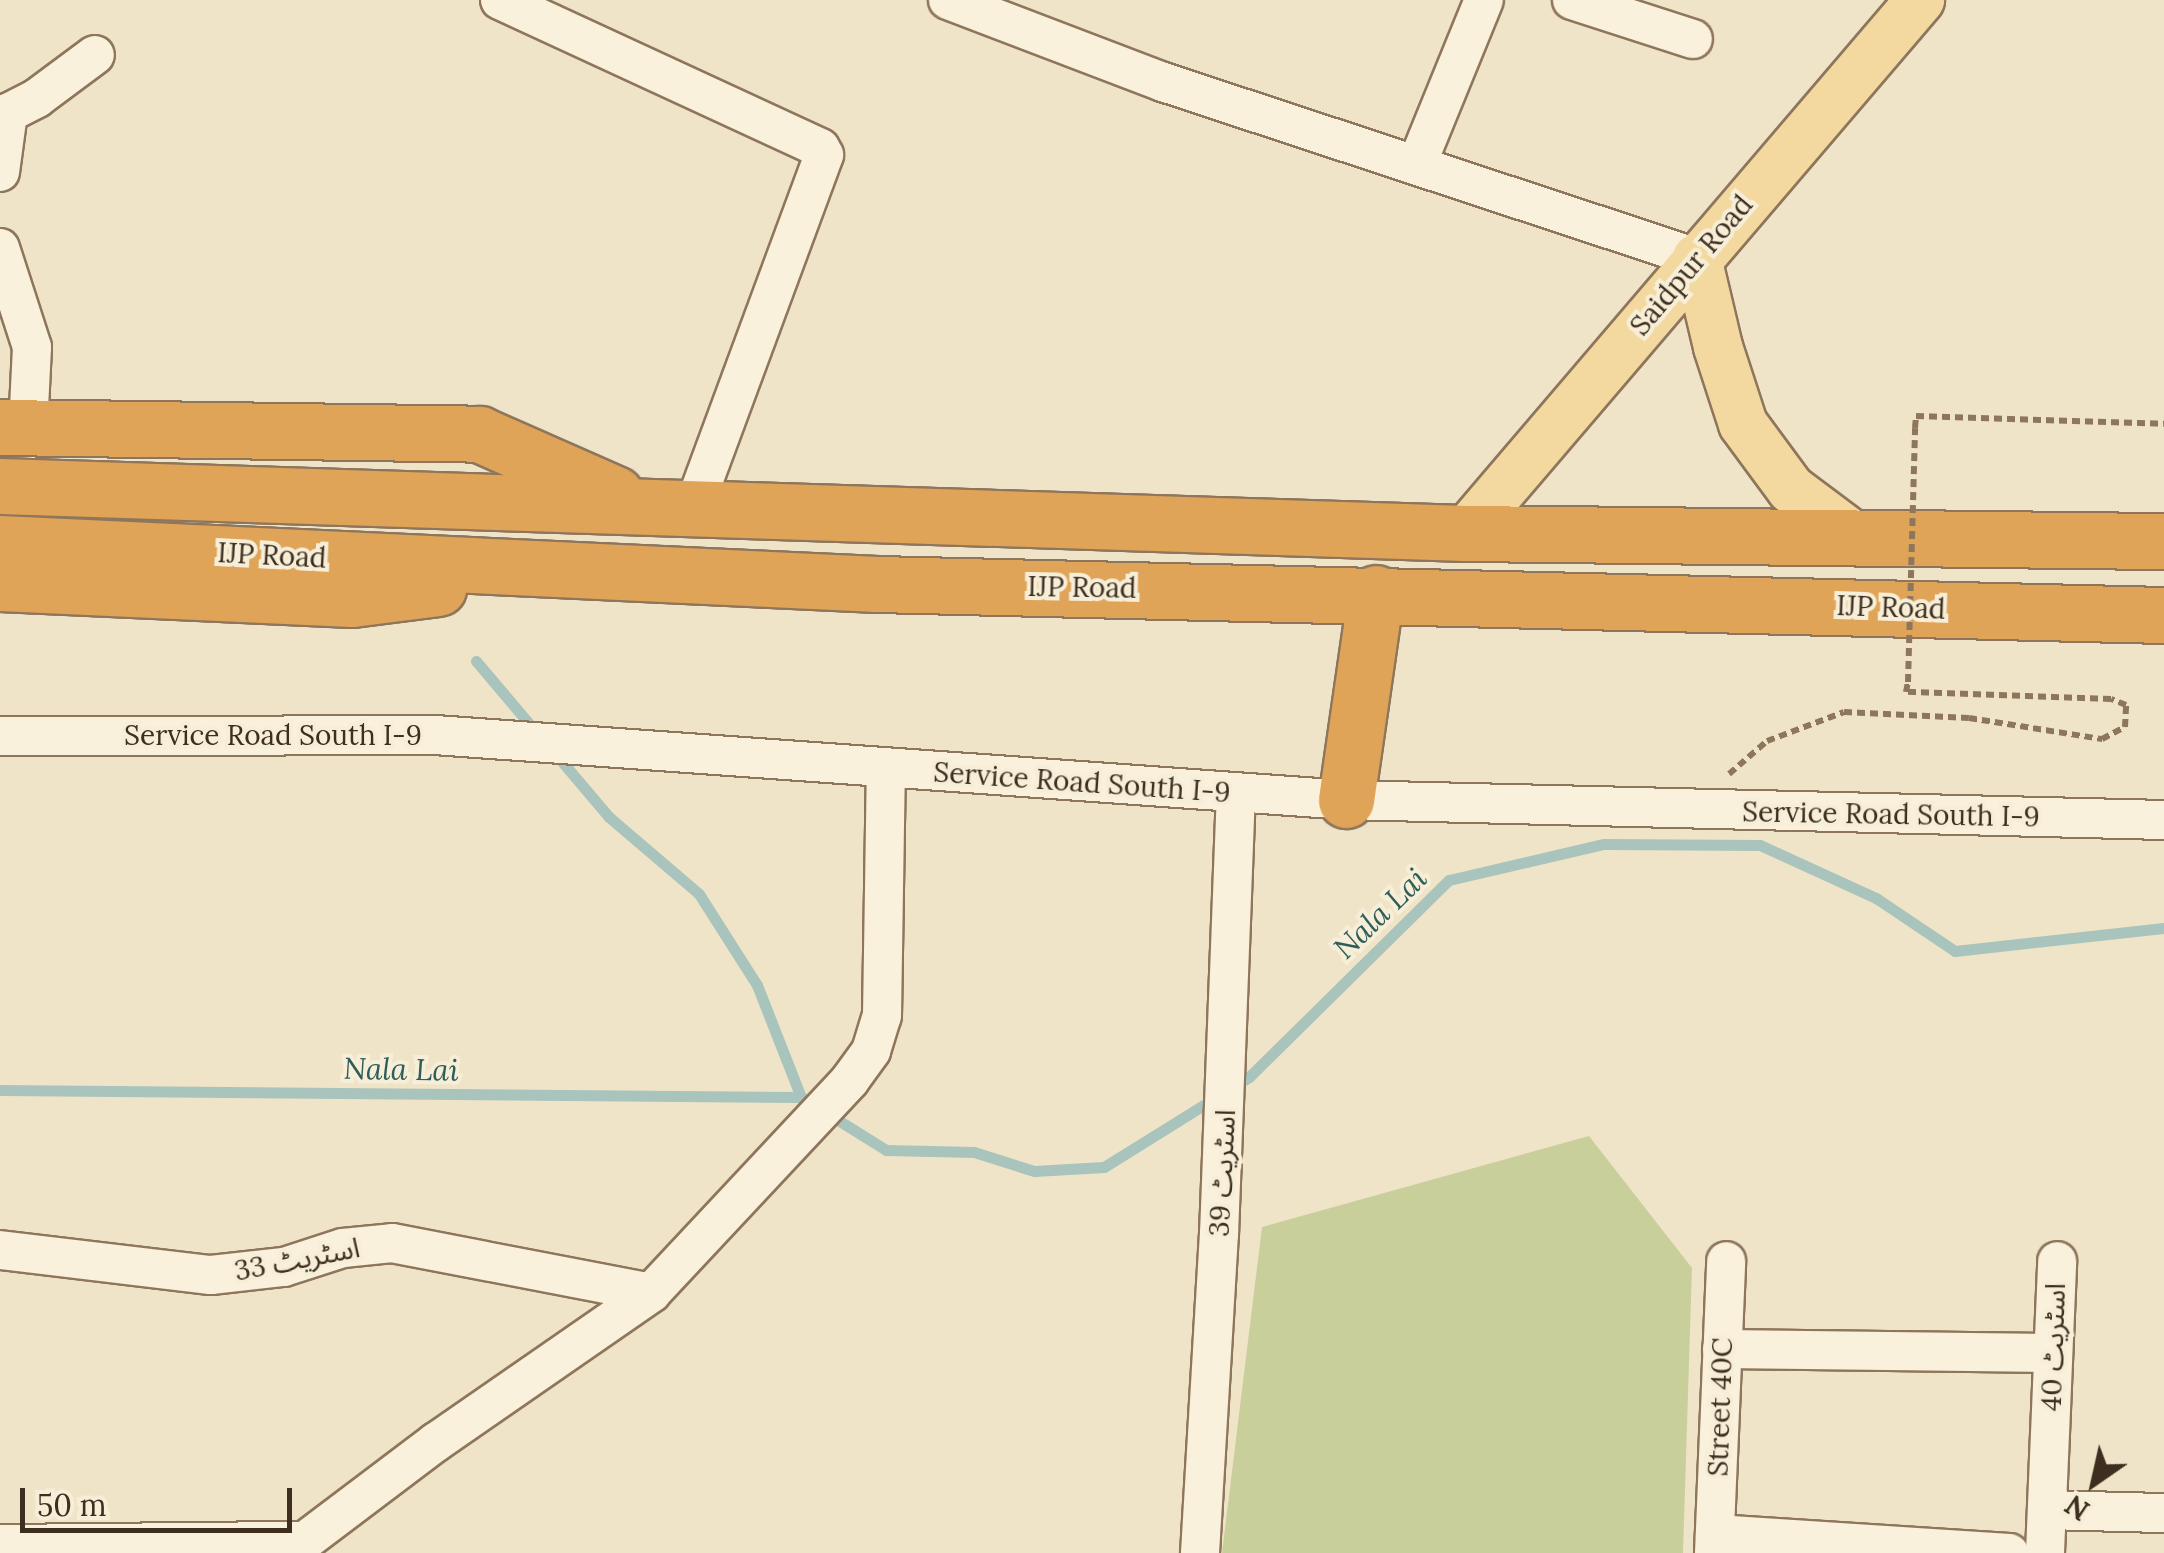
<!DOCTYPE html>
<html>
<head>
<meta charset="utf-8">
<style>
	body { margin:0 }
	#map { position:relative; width:2164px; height:1553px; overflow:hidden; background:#f0e4c8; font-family:Lora,"Noto Sans Arabic",serif }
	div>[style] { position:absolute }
	.green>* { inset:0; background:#c9cf9b }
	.stream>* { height:11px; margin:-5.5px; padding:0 5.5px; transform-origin:5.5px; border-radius:5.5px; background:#a9c4bc }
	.path>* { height:6px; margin-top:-3px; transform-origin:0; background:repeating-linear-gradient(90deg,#8d765c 0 8px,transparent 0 13px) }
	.roads { filter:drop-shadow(2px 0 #8d765c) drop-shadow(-2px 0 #8d765c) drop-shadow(0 2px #8d765c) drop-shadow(0 -2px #8d765c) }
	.minor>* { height:38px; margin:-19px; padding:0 19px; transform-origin:19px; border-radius:19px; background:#faf1dc }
	.major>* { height:48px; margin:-24px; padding:0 24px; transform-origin:24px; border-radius:24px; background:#f3d9a0 }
	.highway>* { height:55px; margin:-27.5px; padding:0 27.5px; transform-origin:27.5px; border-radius:27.5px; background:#e0a458 }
	.path-bridge>* { height:6px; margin-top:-3px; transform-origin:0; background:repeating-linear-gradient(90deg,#8d765c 0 8px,transparent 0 13px) }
	span { translate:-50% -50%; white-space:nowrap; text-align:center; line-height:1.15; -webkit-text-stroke:8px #f7eed8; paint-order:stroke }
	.street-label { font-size:28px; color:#3d2e20 }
	.water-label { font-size:30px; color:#2f5d5a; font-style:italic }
	.north { position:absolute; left:2044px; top:1433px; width:100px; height:100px; -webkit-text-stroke:8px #f7eed8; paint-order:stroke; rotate:214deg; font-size:28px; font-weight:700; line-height:40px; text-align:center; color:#3d2e20 }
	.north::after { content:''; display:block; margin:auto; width:35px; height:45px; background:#3d2e20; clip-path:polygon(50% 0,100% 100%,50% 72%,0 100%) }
	.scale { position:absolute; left:20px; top:1488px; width:272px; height:45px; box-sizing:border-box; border:5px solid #3d2e20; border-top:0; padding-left:12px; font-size:30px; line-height:35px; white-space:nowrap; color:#3d2e20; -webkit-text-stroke:8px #f7eed8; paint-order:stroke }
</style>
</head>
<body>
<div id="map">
	<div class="green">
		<div style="clip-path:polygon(1589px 1136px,1692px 1268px,1683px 1553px,1222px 1553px,1262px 1227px)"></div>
	</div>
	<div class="stream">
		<div style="left:476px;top:661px;width:96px;rotate:49.7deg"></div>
		<div style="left:553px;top:751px;width:87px;rotate:49.7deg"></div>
		<div style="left:609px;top:817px;width:118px;rotate:40.5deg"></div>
		<div style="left:699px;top:894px;width:108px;rotate:57.5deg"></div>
		<div style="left:757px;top:985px;width:120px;rotate:68.6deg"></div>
		<div style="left:1233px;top:1087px;width:19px;rotate:-32deg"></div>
		<div style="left:1249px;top:1077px;width:281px;rotate:-44.6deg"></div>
		<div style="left:1449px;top:880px;width:159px;rotate:-13.1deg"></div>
		<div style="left:1604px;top:844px;width:156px;rotate:0.4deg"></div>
		<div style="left:1760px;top:845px;width:128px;rotate:24.6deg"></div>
		<div style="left:1876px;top:898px;width:95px;rotate:33.9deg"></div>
		<div style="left:1955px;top:951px;width:210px;rotate:-6.3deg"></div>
		<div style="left:0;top:1090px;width:801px;rotate:0.5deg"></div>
		<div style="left:801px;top:1097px;width:100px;rotate:31.9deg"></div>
		<div style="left:886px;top:1150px;width:88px;rotate:1.3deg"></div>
		<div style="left:974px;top:1152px;width:63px;rotate:17.6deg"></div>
		<div style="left:1034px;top:1171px;width:70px;rotate:-3.3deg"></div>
		<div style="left:1104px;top:1167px;width:134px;rotate:-31.9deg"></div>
	</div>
	<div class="path">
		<div style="left:1915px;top:428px;width:12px;rotate:-85deg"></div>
		<div style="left:1916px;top:416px;width:248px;rotate:1.8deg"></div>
		<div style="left:1729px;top:774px;width:50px;rotate:-41deg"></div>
		<div style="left:1767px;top:741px;width:82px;rotate:-20.6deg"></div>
		<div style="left:1844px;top:712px;width:125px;rotate:2.7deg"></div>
		<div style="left:1969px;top:718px;width:135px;rotate:9deg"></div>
		<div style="left:2102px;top:739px;width:26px;rotate:-28deg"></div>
		<div style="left:2125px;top:727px;width:22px;rotate:-87deg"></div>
		<div style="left:2126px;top:705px;width:16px;rotate:-158deg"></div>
		<div style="left:2111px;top:699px;width:205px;rotate:-178deg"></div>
		<div style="left:1906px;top:692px;width:10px;rotate:-79deg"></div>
	</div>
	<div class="roads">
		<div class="minor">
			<div style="left:500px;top:0;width:353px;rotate:24.8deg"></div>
			<div style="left:820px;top:148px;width:8px;rotate:60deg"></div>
			<div style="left:824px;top:155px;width:378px;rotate:110.3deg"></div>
			<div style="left:948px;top:0;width:230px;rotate:20.9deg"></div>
			<div style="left:1163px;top:82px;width:562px;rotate:18.24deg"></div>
			<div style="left:1572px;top:0;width:127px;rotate:17.9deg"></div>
			<div style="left:1417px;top:164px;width:177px;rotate:-67.8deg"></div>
			<div style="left:0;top:172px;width:60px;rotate:-82.3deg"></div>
			<div style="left:8px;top:113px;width:33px;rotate:-27deg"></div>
			<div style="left:37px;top:98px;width:72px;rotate:-36.6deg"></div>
			<div style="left:0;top:248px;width:104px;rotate:72.1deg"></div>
			<div style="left:32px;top:347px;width:81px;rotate:92.8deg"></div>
			<div style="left:0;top:736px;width:435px;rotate:-0.1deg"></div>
			<div style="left:435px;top:735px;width:913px;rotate:4.08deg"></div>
			<div style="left:1346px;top:800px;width:818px;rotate:1.4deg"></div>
			<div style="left:0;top:1250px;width:212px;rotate:6.8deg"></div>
			<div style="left:211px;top:1275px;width:73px;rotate:-6.3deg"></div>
			<div style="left:284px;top:1267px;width:62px;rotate:-17.9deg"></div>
			<div style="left:343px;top:1248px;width:49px;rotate:-5.8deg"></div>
			<div style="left:392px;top:1243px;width:264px;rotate:10.9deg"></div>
			<div style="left:1722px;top:1349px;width:331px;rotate:0.7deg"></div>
			<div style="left:2047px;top:1510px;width:117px;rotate:1.5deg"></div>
			<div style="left:1715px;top:1534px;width:295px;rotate:3.7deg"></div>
			<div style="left:0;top:1544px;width:305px;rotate:-0.6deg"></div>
			<div style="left:305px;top:1541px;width:164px;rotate:-37.1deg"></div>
			<div style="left:436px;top:1442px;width:262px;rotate:-34.7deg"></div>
			<div style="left:651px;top:1293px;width:291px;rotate:-46.9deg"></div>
			<div style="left:850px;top:1080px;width:36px;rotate:-54deg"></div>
			<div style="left:871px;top:1051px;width:37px;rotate:-73deg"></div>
			<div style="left:882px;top:1016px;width:249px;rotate:-89.1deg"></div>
			<div style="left:1200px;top:1553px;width:320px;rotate:-86.6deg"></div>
			<div style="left:1219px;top:1234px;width:441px;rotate:-87.8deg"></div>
			<div style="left:1714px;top:1553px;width:292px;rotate:-87.6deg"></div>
			<div style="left:2045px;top:1553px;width:292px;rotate:-87.6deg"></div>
		</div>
		<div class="major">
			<div style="left:1697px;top:258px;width:91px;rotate:76.7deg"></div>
			<div style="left:1718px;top:347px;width:81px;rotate:72deg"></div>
			<div style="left:1743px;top:424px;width:81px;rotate:53.6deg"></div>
			<div style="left:1791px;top:489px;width:80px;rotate:36.9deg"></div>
			<div style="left:1465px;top:533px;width:701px;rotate:-49.51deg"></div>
		</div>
		<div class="highway">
			<div style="left:0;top:427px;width:479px;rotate:0.8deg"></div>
			<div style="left:479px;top:434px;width:149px;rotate:23.8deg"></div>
			<div style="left:0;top:486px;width:1466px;rotate:1.84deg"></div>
			<div style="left:1465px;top:533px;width:699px;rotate:0.66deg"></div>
			<div style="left:0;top:543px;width:878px;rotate:2.68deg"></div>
			<div style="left:877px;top:584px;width:1287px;rotate:1.38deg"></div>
			<div style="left:0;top:583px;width:352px;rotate:2.6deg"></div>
			<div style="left:352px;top:599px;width:87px;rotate:-7.3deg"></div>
			<div style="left:1346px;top:800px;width:209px;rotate:-81.8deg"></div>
		</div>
	</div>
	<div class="path-bridge">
		<div style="left:1908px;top:682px;width:254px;rotate:-88.4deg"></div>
	</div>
	<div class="street-label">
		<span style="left:1691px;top:265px;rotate:-50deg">Saidpur Road</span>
		<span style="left:272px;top:555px;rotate:3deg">IJP Road</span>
		<span style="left:1082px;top:587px;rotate:1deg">IJP Road</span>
		<span style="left:1891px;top:607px;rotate:2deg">IJP Road</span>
		<span style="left:273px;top:735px">Service Road South I-9</span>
		<span style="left:1082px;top:782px;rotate:4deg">Service Road South I-9</span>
		<span style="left:1891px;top:814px;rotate:1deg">Service Road South I-9</span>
		<span style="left:1222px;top:1173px;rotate:-87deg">اسٹریٹ 39</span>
		<span style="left:297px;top:1259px;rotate:-11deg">اسٹریٹ 33</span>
		<span style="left:2053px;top:1347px;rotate:-88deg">اسٹریٹ 40</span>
		<span style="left:1720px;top:1407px;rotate:-88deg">Street 40C</span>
	</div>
	<div class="water-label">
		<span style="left:1380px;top:913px;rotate:-44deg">Nala Lai</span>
		<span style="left:401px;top:1069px;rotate:1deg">Nala Lai</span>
	</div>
	<div class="north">N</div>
	<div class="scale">50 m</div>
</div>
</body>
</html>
